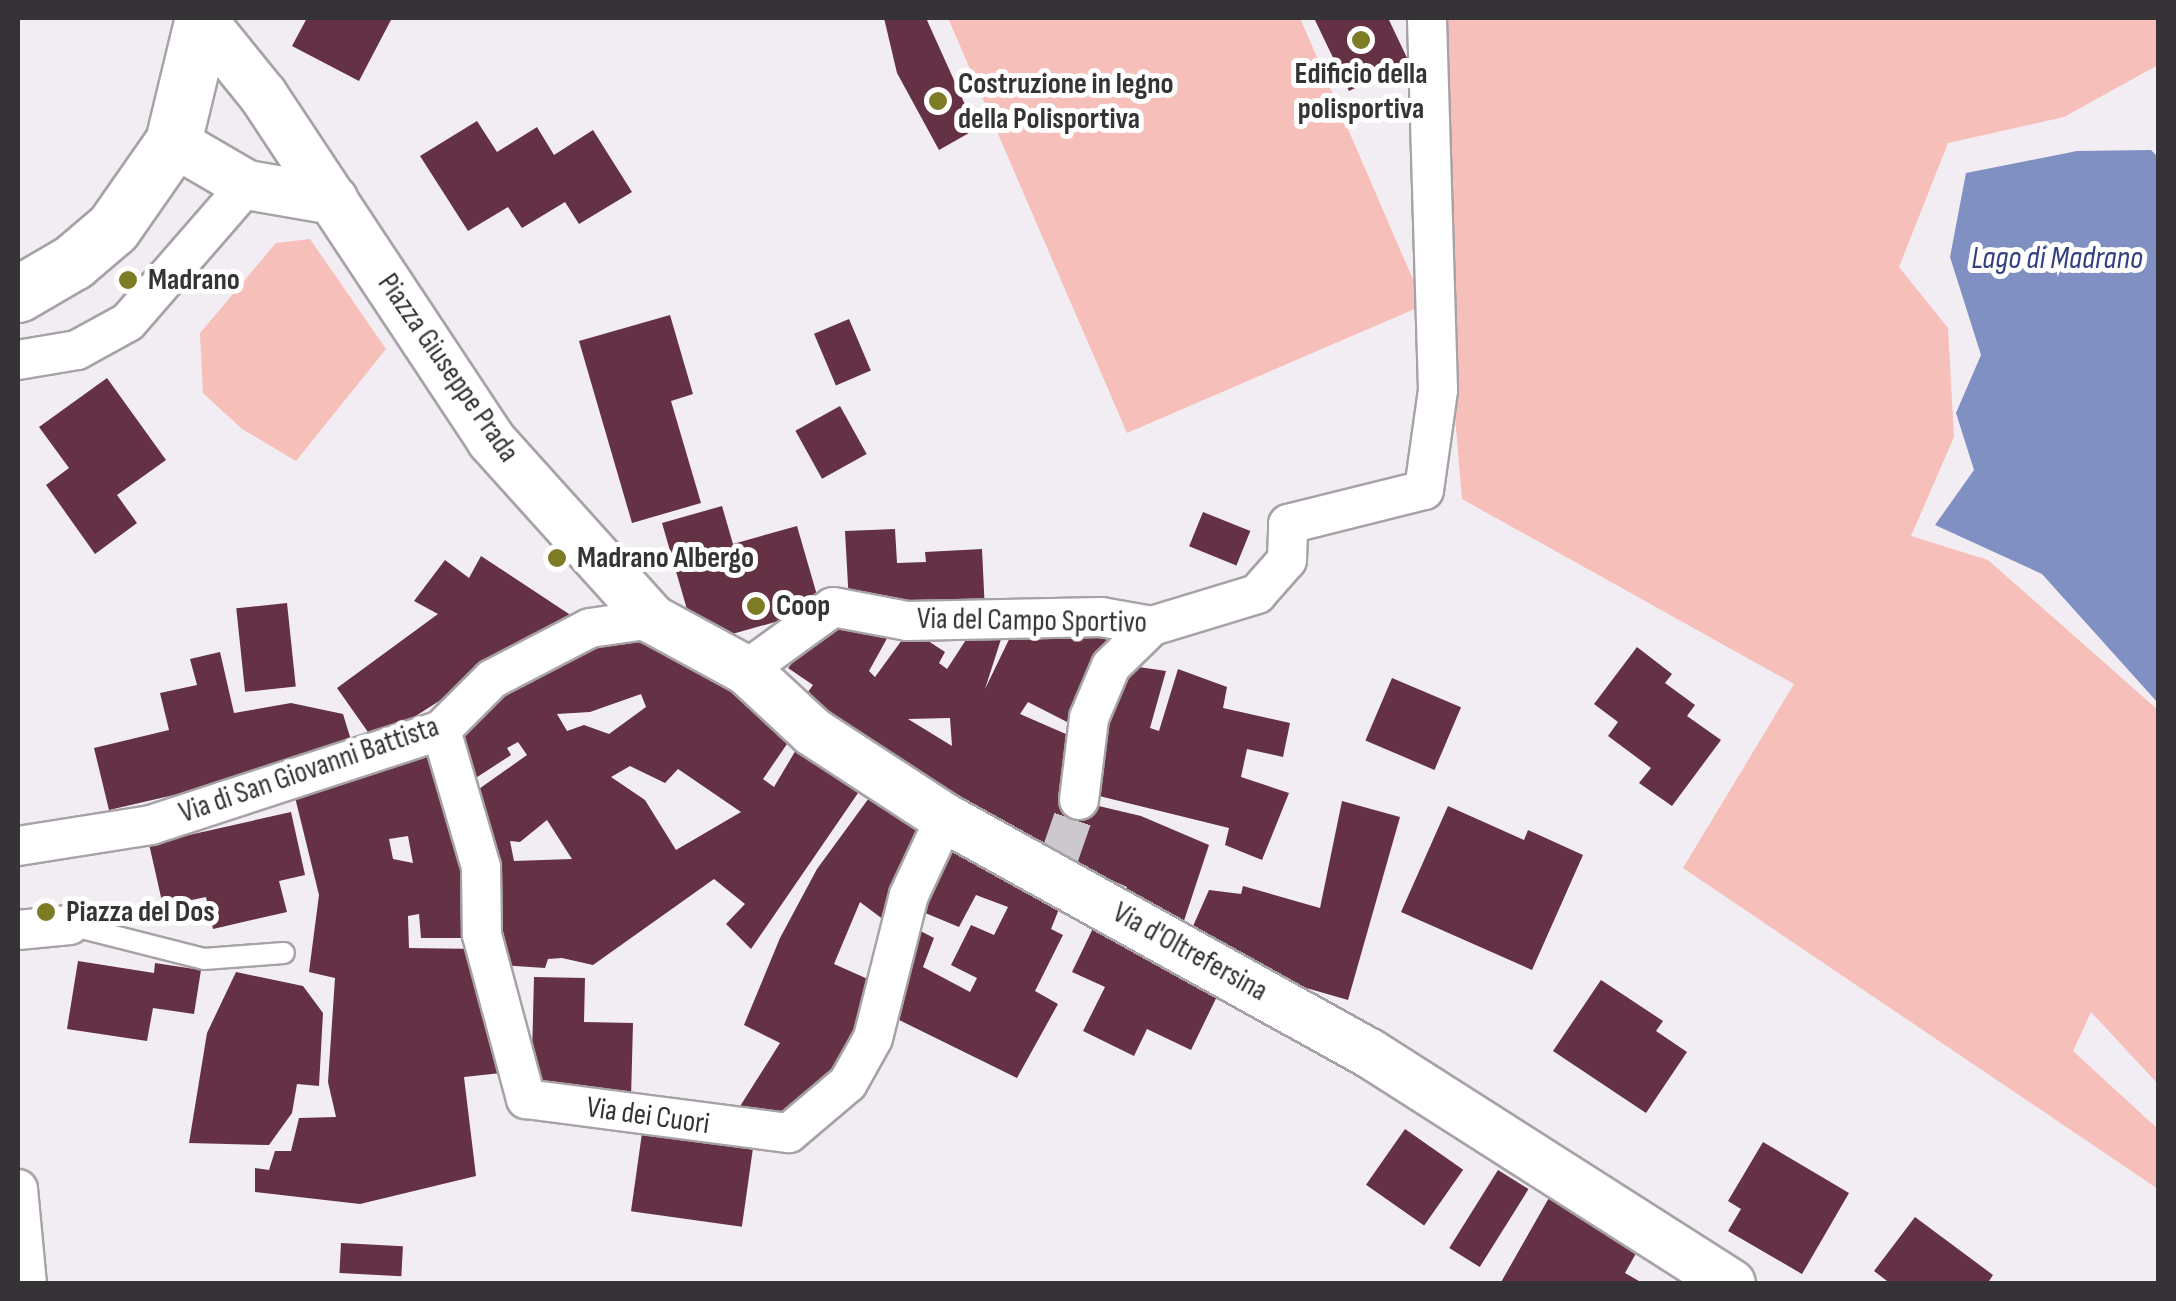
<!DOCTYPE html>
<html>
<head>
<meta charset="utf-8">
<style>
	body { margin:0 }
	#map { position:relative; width:2176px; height:1301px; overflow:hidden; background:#f2edf2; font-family:"Sofia Sans Condensed",sans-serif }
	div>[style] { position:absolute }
	.green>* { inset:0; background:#f6bfba }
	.water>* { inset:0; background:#8190c2 }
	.building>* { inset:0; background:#643145; transform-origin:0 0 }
	.minor-tunnel>* { height:38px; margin-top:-19px; transform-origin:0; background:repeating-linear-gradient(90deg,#ccc8cc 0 38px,transparent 0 57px) }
	.roads { filter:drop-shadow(2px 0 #a7a2a7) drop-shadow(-2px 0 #a7a2a7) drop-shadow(0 2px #a7a2a7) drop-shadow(0 -2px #a7a2a7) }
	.service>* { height:20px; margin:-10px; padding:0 10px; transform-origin:10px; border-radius:10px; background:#fff }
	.minor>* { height:38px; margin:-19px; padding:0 19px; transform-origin:19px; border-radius:19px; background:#fff }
	.tertiary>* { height:48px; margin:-24px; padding:0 24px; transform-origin:24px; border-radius:24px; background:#fff }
	.secondary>* { height:55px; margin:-27.5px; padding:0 27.5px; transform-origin:27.5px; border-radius:27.5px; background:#fff }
	.dots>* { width:28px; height:28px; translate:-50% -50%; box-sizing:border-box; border:5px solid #fff; border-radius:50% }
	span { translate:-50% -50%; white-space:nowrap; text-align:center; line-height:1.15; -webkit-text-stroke:10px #fff; paint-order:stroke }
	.poi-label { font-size:30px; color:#353335; font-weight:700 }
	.left { translate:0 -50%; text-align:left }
	.street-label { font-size:30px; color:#353335 }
	.water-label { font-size:32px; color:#344181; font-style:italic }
	.frame { position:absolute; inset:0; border:20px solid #353335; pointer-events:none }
</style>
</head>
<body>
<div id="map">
	<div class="green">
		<div style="clip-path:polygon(948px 18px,1300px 18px,1424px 305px,1127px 433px)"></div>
		<div style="clip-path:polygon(1409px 18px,2158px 18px,2158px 65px,2064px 117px,1948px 143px,1899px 267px,1948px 328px,1954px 437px,1911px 536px,1988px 560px,2158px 710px,2158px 1084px,2091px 1012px,2073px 1051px,2158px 1129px,2158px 1189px,1683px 868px,1794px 684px,1462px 499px,1426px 70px)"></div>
		<div style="clip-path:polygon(310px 239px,386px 349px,296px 461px,242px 429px,203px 393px,200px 333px,276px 243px)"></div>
	</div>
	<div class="water">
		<div style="clip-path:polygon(2151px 150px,2158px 157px,2158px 703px,2042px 574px,1935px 525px,1974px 470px,1956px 413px,1981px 355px,1950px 257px,1966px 173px,2077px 151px)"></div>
	</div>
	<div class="building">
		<div style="clip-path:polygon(307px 18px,392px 18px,359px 81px,292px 46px)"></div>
		<div style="clip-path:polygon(884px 18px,926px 18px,976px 129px,939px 150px,897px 73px)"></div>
		<div style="clip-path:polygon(1314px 18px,1388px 18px,1409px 62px,1349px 91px)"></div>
		<div style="clip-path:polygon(477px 121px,497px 152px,537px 127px,554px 155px,593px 130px,632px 192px,579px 224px,565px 202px,522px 228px,508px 207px,468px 231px,420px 156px)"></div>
		<div style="clip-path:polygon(670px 315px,693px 394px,671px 401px,701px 503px,632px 523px,579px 341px)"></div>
		<div style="left:849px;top:319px;width:56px;height:38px;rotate:67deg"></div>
		<div style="clip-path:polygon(107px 378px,166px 460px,117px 495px,137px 523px,95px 554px,46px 485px,69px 468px,39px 427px)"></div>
		<div style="left:840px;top:406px;width:55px;height:51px;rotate:61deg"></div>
		<div style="clip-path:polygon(722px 506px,733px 544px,797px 526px,821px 609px,697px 644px,662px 523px)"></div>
		<div style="left:1203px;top:512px;width:51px;height:37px;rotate:22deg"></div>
		<div style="clip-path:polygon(895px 529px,897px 563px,926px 562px,925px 552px,982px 549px,985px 612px,926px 615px,925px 600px,849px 604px,845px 531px)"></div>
		<div style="clip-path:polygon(481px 556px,572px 616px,375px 742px,337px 688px,438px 614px,414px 601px,445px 560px,469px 578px)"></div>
		<div style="left:287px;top:603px;width:84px;height:51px;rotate:84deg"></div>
		<div style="clip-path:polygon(evenodd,835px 613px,895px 624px,869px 671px,875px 677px,910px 629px,945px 652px,939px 663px,947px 669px,975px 626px,1002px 636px,985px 689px,1016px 625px,1120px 632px,1073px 725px,1028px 702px,1020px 714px,1075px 738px,1086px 803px,1141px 816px,1209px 845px,1178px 939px,1120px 904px,1127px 887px,967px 817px,800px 703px,813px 685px,788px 668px,835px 613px,950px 718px,952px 746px,908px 719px,950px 718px)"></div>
		<div style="clip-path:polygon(evenodd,675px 638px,798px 728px,763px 779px,774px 787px,803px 738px,869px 777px,751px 949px,726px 924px,745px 904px,714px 879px,593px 965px,562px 958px,548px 959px,545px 968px,499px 965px,469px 796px,527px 755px,518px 742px,507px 748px,511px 755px,465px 785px,454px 740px,483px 699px,587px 640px,675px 638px,641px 694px,646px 707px,609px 734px,584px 725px,567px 731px,557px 714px,590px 712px,641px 694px,675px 638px,630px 766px,665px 783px,678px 769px,741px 812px,676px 850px,645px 800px,611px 777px,630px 766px,675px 638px,547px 820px,572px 859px,514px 861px,510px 841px,520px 842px,547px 820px)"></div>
		<div style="clip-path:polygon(1637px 647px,1672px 674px,1665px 683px,1695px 705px,1687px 716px,1721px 740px,1672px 806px,1639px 783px,1651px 768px,1608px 736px,1618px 722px,1594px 704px)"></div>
		<div style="clip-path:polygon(220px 652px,234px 713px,291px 703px,343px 714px,355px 753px,109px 810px,94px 748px,169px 730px,160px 693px,197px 685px,190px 659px)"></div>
		<div style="clip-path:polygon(1118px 664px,1166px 671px,1150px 728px,1159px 731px,1178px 669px,1227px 687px,1223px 708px,1290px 723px,1283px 757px,1247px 749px,1241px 777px,1289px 793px,1262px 860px,1225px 845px,1229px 828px,1087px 793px)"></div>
		<div style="left:1392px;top:678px;width:75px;height:68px;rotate:23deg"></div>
		<div style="clip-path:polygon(evenodd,436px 748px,466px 838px,476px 938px,421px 938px,419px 914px,408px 916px,409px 948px,479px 949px,510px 1072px,464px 1077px,476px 1176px,360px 1204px,255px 1192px,255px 1168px,269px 1170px,275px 1151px,291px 1151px,299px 1118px,336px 1117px,328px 1082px,335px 978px,309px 972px,319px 895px,292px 785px,436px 748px,408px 836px,413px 863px,393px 859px,389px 839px,408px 836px)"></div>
		<div style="clip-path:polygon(877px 787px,934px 829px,884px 920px,860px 902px,834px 964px,879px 984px,845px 1078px,788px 1121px,737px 1111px,780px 1043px,744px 1025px,780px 938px,817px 869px)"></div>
		<div style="clip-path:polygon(1342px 801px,1400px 817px,1348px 1000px,1220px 963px,1186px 942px,1209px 890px,1241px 894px,1243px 886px,1320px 908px)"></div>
		<div style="clip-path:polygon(1448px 806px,1524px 840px,1528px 830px,1583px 855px,1532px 970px,1401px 912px)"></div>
		<div style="clip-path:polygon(291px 812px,305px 875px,279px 881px,287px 912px,213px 929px,206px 897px,163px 906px,149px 844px)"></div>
		<div style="clip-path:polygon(949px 829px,1065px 894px,1051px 929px,1063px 935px,1035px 991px,1058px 1004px,1017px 1078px,891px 1016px,909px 925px,934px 938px,923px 967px,970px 992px,977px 978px,951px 965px,971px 925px,994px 935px,1008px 907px,976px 895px,959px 927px,918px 910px)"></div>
		<div style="clip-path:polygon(1096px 922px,1223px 984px,1191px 1050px,1147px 1029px,1134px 1056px,1083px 1031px,1105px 987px,1072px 972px)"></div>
		<div style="clip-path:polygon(78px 961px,154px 973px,155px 963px,201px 970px,194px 1014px,153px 1008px,147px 1041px,67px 1029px)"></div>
		<div style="clip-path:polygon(236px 972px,303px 986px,323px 1013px,319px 1086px,297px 1084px,292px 1113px,269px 1145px,189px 1143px,207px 1033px)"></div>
		<div style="clip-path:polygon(534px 977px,585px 978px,584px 1022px,633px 1023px,631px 1098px,531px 1096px)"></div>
		<div style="clip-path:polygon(1601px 980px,1663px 1021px,1656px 1031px,1687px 1052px,1646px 1113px,1553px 1051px)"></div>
		<div style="left:1405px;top:1129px;width:71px;height:68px;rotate:35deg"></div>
		<div style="left:642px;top:1133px;width:112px;height:79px;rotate:8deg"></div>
		<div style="clip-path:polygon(1763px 1142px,1849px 1193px,1802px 1274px,1728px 1231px,1741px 1209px,1728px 1201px)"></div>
		<div style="left:1498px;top:1170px;width:36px;height:92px;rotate:32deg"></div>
		<div style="clip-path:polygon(1550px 1196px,1639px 1248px,1625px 1273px,1644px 1284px,1500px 1284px)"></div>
		<div style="clip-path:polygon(1915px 1217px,1993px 1275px,1987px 1284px,1891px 1284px,1874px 1271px)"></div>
		<div style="left:341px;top:1243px;width:62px;height:30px;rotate:3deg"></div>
	</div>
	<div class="minor-tunnel">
		<div style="left:1060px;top:855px;width:58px;rotate:-70.9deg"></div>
	</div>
	<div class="roads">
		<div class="service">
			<div style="left:70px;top:925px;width:138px;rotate:14.2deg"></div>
			<div style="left:204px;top:959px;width:80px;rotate:-4.3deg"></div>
		</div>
		<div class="minor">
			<div style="left:18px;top:360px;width:60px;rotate:-9.6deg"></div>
			<div style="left:77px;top:350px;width:58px;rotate:-28.8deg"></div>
			<div style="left:128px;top:322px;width:181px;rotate:-49deg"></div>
			<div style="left:746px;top:670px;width:107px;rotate:-35.9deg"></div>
			<div style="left:833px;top:607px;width:75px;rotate:10.7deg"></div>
			<div style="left:907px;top:621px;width:194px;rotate:-1.2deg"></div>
			<div style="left:1101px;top:617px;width:52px;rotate:10deg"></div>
			<div style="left:1152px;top:626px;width:110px;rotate:-16.9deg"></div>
			<div style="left:1257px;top:594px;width:45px;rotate:-48.6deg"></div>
			<div style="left:1287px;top:560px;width:36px;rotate:-88deg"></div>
			<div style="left:1288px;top:524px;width:140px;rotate:-14deg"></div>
			<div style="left:1424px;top:490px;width:101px;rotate:-82deg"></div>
			<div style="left:1438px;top:390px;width:372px;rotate:-91.7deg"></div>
			<div style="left:441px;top:730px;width:143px;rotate:73.7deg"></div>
			<div style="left:481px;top:867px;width:68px;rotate:89.2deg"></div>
			<div style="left:482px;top:935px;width:170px;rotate:75deg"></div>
			<div style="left:526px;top:1099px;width:265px;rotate:7.4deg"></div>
			<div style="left:789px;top:1133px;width:77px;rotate:-40.3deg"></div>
			<div style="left:848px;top:1083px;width:51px;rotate:-60.9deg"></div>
			<div style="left:873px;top:1038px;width:147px;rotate:-75.9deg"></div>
			<div style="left:909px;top:895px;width:85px;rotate:-64.9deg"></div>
			<div style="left:1079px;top:800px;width:83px;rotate:-83deg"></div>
			<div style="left:1089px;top:718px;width:56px;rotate:-67.1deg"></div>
			<div style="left:1111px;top:666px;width:57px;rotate:-44.3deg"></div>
			<div style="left:18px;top:846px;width:135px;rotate:-9deg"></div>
			<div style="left:151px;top:825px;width:305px;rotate:-18.1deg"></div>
			<div style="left:441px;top:730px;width:72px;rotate:-45deg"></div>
			<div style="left:492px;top:679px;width:110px;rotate:-27.5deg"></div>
			<div style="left:590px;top:628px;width:63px;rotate:-8.3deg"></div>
			<div style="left:18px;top:930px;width:52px;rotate:-5.5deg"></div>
			<div style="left:18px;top:1189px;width:95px;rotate:84.6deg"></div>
		</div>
		<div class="tertiary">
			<div style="left:203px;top:21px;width:95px;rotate:51deg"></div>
			<div style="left:263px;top:95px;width:414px;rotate:56.5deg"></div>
			<div style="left:491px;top:440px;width:241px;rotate:48deg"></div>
			<div style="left:652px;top:619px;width:107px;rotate:28.5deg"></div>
			<div style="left:746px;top:670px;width:91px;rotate:42.8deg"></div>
			<div style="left:813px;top:732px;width:158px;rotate:33.1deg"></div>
			<div style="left:945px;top:818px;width:485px;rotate:29deg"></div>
			<div style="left:1369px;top:1053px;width:429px;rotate:32.5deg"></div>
			<div style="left:173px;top:142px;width:86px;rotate:30.2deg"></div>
			<div style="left:247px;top:185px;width:88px;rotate:9.8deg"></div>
		</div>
		<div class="secondary">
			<div style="left:18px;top:294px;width:64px;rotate:-30.2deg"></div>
			<div style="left:73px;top:262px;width:52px;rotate:-40.4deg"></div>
			<div style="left:113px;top:228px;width:105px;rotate:-55.1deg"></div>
			<div style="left:173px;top:142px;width:128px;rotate:-76.4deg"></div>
		</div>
	</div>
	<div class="dots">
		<div style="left:1361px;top:40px;background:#7d7c24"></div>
		<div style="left:938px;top:101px;background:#7d7c24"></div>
		<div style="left:128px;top:280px;background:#7d7c24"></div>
		<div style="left:557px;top:558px;background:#7d7c24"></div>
		<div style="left:756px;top:606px;background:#7d7c24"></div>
		<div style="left:46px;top:912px;background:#7d7c24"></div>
	</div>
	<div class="poi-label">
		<span style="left:1361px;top:91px">Edificio della<br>polisportiva</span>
		<span class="left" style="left:958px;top:101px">Costruzione in legno<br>della Polisportiva</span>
		<span class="left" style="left:148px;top:280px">Madrano</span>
		<span class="left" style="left:577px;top:558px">Madrano Albergo</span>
		<span class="left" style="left:776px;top:606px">Coop</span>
		<span class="left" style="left:66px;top:912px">Piazza del Dos</span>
	</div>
	<div class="street-label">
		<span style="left:448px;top:368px;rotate:55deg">Piazza Giuseppe Prada</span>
		<span style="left:1032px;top:621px;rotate:1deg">Via del Campo Sportivo</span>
		<span style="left:309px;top:770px;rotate:-19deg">Via di San Giovanni Battista</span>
		<span style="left:1190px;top:952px;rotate:29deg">Via d'Oltrefersina</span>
		<span style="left:648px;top:1116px;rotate:8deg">Via dei Cuori</span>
	</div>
	<div class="water-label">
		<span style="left:2057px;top:259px">Lago di Madrano</span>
	</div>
	<div class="frame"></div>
</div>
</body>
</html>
